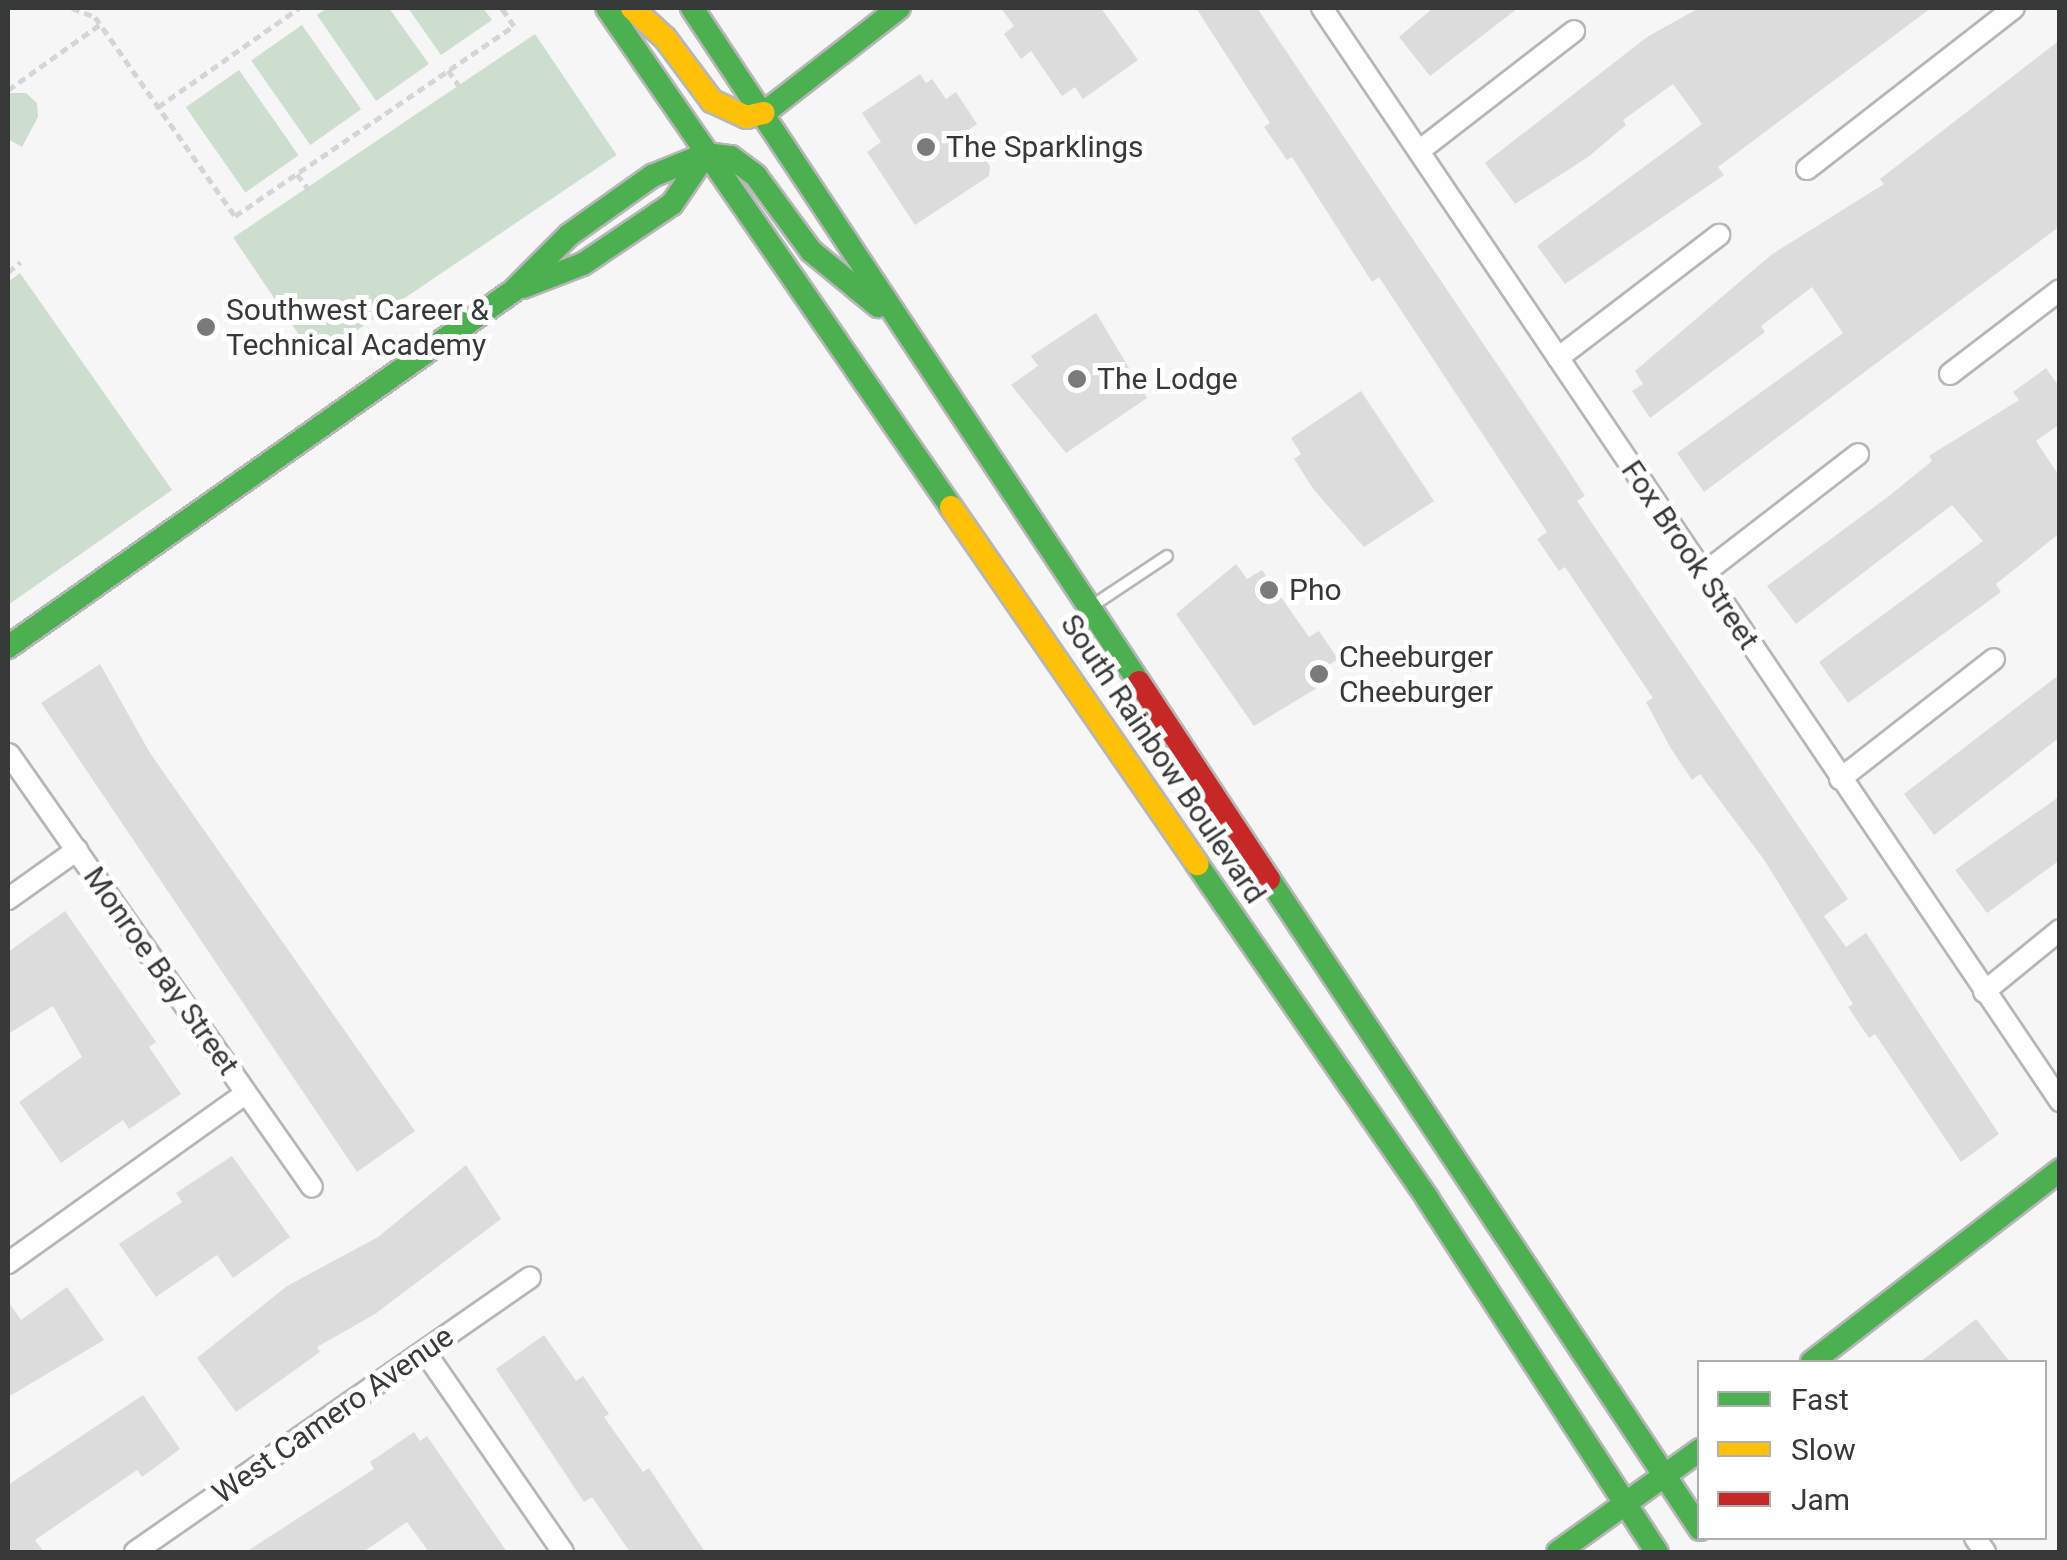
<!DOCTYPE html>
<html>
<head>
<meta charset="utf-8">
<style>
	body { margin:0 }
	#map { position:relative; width:2067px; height:1560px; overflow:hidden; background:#f6f6f6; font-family:Roboto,sans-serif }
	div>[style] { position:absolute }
	.green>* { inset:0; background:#cedece; transform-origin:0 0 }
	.building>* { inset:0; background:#dcdcdc }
	.path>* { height:5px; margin-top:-2.5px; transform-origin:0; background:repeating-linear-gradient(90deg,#d5d5d5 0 8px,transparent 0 13px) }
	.roads { filter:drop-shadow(2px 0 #b6b6b6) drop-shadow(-2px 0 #b6b6b6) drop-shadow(0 2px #b6b6b6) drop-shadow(0 -2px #b6b6b6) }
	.lane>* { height:10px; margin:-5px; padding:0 5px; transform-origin:5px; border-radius:5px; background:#fefefe }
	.street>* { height:20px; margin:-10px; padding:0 10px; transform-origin:10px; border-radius:10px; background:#fefefe }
	.fast>* { height:22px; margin:-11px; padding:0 11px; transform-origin:11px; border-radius:11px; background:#4caf50 }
	.slow>* { height:22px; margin:-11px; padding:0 11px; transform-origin:11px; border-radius:11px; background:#ffc107 }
	.jam>* { height:22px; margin:-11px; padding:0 11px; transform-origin:11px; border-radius:11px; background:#c62828 }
	.dots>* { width:28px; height:28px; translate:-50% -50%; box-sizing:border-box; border:5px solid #fff; border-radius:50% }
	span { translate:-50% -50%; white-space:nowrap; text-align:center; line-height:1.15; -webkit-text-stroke:10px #fff; paint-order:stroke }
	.poi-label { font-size:30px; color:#373838 }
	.left { translate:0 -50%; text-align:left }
	.street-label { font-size:30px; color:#373838 }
	.frame { position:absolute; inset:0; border:10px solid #373838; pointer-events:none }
	.legend { position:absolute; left:1697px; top:1360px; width:350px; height:180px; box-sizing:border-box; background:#fff; border:2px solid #afafaf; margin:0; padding:12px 18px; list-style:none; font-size:30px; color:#373838 }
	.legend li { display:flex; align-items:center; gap:20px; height:50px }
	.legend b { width:50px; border:2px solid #afafaf }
</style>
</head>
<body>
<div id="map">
	<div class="green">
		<div style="clip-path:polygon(327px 8px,389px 8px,429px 64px,376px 101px,317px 15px)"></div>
		<div style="clip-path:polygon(408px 8px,483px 8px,492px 20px,441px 55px)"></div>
		<div style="left:302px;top:25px;width:103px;height:62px;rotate:55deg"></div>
		<div style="left:535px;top:34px;width:146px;height:364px;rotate:56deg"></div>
		<div style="left:239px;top:70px;width:104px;height:65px;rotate:55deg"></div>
		<div style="clip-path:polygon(8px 93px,26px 93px,37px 103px,38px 117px,22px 147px,8px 139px)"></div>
		<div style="clip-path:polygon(20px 273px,172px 490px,8px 605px,8px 282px)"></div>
	</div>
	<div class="building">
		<div style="clip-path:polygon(1001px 8px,1101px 8px,1138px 60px,1083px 99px,1075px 87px,1062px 96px,1031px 51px,1021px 59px,1004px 34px,1014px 26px)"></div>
		<div style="clip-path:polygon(1196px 8px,1257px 8px,1563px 462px,1585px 496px,1577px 501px,1848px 899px,1824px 916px,1846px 947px,1866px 933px,1999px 1134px,1961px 1162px,1875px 1034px,1869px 1038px,1848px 1007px,1853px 1004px,1765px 861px,1700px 774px,1692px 780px,1670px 747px,1646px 702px,1653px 698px,1565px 567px,1559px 571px,1537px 539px,1547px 532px,1379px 277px,1372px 282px,1292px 157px,1287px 160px,1264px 127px,1270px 123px)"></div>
		<div style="clip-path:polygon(1433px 8px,1518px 8px,1430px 76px,1399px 37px)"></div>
		<div style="clip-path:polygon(1699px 8px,1931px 8px,1718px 167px,1724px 175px,1565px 284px,1537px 246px,1702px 124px,1673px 84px,1623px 120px,1626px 125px,1588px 157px,1515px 204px,1485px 163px,1647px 37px)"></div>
		<div style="clip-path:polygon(2060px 40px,2060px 226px,1704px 492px,1677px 453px,1843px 333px,1812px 287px,1761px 326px,1765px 332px,1650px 418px,1632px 391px,1643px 384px,1635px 371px,1771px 255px,1884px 184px,1880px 179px)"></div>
		<div style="clip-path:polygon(920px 74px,926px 83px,932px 79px,946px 99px,956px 92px,977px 124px,967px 131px,990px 166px,989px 176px,915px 225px,867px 152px,881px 142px,862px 113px)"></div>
		<div style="clip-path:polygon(1096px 313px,1147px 398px,1066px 453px,1011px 385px,1038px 366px,1031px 356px)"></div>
		<div style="clip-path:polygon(2046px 368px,2060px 388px,2060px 424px,2036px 441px,2060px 477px,2060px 533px,1996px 584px,2001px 592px,1848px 703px,1819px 662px,1983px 541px,1952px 505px,1796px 624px,1767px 586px,1889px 496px,1932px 461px,1929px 456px,2019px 400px,2013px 392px)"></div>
		<div style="clip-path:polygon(1361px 391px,1434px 501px,1364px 547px,1314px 490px,1294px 459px,1301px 454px,1291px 438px)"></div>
		<div style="clip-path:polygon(1236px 564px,1247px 579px,1262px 570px,1309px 637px,1319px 631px,1338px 659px,1315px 674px,1322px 685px,1254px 726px,1176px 614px)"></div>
		<div style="clip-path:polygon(100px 664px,150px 753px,415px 1131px,357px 1172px,41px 703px)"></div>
		<div style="clip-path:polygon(2060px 674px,2060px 737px,1934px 835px,1904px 794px)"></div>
		<div style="clip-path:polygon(2060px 796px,2060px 860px,1987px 913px,1955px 870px)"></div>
		<div style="clip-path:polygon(65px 911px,156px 1042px,149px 1047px,181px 1094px,129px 1129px,123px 1120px,61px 1163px,19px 1102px,82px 1057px,53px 1006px,8px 1034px,8px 952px)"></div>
		<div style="clip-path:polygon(232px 1156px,290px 1237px,233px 1278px,217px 1255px,156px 1297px,119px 1244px,182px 1202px,176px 1193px)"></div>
		<div style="clip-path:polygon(466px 1165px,501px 1219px,375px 1314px,317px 1347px,320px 1352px,236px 1412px,197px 1358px,287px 1286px,378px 1237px)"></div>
		<div style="clip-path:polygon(67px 1287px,104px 1340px,8px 1397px,8px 1301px,21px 1320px)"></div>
		<div style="clip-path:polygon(1976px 1319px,2010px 1362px,1920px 1362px)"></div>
		<div style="clip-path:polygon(544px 1335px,576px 1381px,583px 1376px,609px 1414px,604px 1417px,643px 1472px,649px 1468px,705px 1552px,630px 1552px,592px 1497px,584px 1502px,496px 1369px)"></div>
		<div style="clip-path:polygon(143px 1395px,180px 1449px,142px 1477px,137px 1470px,35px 1540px,44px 1552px,8px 1552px,8px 1485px)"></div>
		<div style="clip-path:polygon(414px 1432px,420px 1441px,427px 1436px,507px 1552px,429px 1552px,407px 1522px,363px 1552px,246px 1552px,374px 1469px,370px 1462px)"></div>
	</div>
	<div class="path">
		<div style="left:72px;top:8px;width:25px;rotate:21deg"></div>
		<div style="left:95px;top:17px;width:243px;rotate:54.9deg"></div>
		<div style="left:235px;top:216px;width:338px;rotate:-34.3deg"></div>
		<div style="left:514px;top:26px;width:22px;rotate:-124deg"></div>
		<div style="left:448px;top:70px;width:19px;rotate:55deg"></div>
		<div style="left:8px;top:90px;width:112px;rotate:-35.5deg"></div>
		<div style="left:158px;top:107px;width:172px;rotate:-35.1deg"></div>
		<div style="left:297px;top:174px;width:20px;rotate:53deg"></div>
		<div style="left:8px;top:272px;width:16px;rotate:-38deg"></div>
	</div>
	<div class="roads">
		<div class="lane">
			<div style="left:1092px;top:606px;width:90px;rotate:-33.7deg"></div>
		</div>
		<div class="street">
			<div style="left:1322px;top:8px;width:1319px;rotate:55.97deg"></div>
			<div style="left:1419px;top:151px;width:196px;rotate:-37.7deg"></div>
			<div style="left:1807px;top:169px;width:262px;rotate:-37.9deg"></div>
			<div style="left:1558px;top:358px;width:203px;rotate:-37.4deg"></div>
			<div style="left:1950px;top:374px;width:138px;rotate:-37.4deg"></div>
			<div style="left:1703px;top:574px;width:196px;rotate:-37.7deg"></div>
			<div style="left:9px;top:754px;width:528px;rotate:55.02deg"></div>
			<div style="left:1840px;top:779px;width:195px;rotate:-37.9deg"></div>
			<div style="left:8px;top:899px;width:85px;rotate:-35.4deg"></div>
			<div style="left:1984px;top:992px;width:98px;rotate:-39.2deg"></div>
			<div style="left:8px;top:1263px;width:292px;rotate:-35.5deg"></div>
			<div style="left:425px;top:1352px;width:243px;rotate:55.4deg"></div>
			<div style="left:1975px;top:1538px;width:17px;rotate:54deg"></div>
			<div style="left:135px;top:1552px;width:481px;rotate:-34.8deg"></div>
		</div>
		<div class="fast">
			<div style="left:607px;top:8px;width:606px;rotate:55.42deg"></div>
			<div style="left:692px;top:8px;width:809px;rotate:56.45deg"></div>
			<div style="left:764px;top:113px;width:171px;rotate:-37.9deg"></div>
			<div style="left:706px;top:154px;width:25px;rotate:7deg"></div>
			<div style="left:731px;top:157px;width:31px;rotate:37deg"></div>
			<div style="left:756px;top:176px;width:93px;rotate:53.7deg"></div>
			<div style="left:811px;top:251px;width:87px;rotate:39.4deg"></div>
			<div style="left:523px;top:287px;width:64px;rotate:-21deg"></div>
			<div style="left:583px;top:264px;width:107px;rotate:-34deg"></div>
			<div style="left:672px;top:204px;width:60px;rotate:-55.8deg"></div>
			<div style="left:8px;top:647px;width:618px;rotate:-35.18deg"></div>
			<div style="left:513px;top:291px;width:79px;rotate:-45deg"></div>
			<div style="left:569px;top:235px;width:102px;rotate:-35.4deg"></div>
			<div style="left:652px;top:176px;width:58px;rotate:-22.2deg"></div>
			<div style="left:1197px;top:864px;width:406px;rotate:55.4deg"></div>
			<div style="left:1427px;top:1198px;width:422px;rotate:57deg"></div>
			<div style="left:1269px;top:879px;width:780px;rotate:56.45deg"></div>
			<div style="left:1812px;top:1362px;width:314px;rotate:-37.7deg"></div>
			<div style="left:1558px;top:1552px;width:175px;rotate:-35.7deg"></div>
		</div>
		<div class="slow">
			<div style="left:632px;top:8px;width:45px;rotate:42.3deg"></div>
			<div style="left:665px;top:38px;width:79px;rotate:53.3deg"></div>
			<div style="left:712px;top:101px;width:38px;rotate:25deg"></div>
			<div style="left:746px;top:117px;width:18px;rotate:-13deg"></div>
			<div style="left:951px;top:507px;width:434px;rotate:55.4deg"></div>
		</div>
		<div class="jam">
			<div style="left:1139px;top:682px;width:236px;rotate:56.6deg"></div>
		</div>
	</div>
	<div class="dots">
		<div style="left:926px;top:147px;background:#7a7a7a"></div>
		<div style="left:206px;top:327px;background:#7a7a7a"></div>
		<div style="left:1077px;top:379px;background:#7a7a7a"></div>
		<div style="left:1269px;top:590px;background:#7a7a7a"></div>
		<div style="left:1319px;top:674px;background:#7a7a7a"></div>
	</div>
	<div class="poi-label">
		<span class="left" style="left:946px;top:147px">The Sparklings</span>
		<span class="left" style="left:226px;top:327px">Southwest Career &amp;<br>Technical Academy</span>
		<span class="left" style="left:1097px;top:379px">The Lodge</span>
		<span class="left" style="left:1289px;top:590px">Pho</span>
		<span class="left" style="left:1339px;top:674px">Cheeburger<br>Cheeburger</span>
	</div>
	<div class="street-label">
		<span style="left:1690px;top:555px;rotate:56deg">Fox Brook Street</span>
		<span style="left:1163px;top:759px;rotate:56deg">South Rainbow Boulevard</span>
		<span style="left:161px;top:971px;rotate:55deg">Monroe Bay Street</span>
		<span style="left:333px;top:1415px;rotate:-35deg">West Camero Avenue</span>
	</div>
	<div class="frame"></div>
	<ul class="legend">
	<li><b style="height:12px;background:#4caf50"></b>Fast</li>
	<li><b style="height:12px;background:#ffc107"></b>Slow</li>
	<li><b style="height:12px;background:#c62828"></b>Jam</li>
	</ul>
</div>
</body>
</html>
